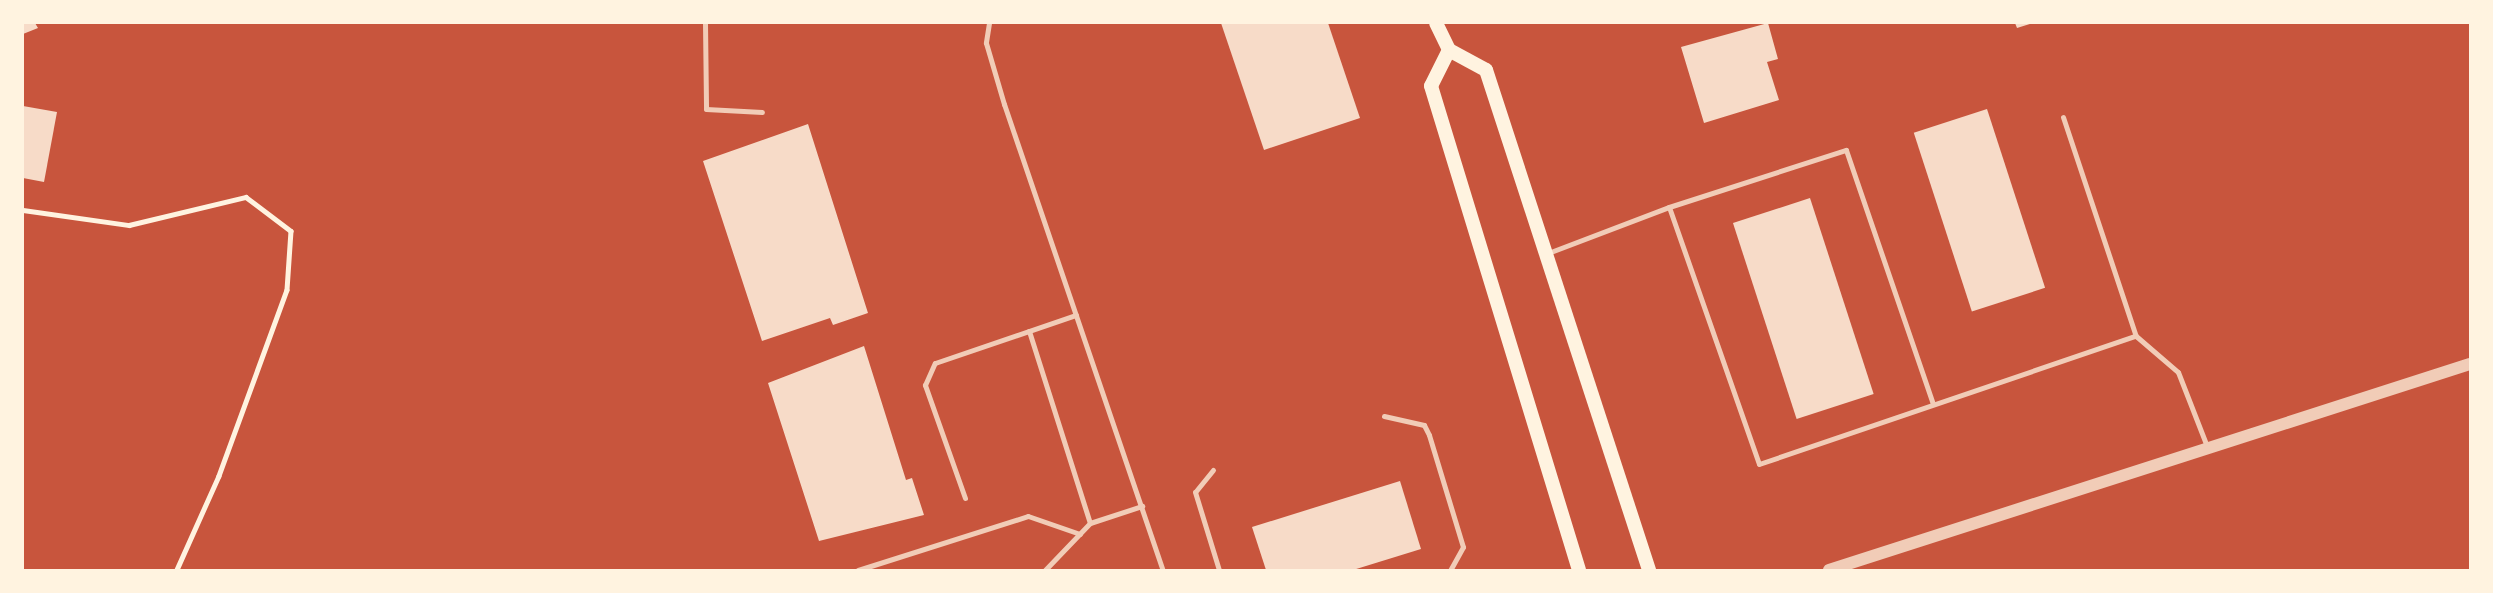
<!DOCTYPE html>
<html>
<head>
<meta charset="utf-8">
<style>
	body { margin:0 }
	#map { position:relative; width:2493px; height:593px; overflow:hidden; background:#c8553d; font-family:"PT Sans Narrow",sans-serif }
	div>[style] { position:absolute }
	.building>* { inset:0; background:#f7dbc8; transform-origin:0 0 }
	.path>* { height:4.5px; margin:-2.25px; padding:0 2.25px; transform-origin:2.25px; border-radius:2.25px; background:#fff3e0 }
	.service>* { height:5px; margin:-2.5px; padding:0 2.5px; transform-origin:2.5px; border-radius:2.5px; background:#f1ccb7 }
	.tertiary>* { height:12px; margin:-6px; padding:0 6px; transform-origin:6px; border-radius:6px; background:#f1ccb7 }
	.secondary>* { height:14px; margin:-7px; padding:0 7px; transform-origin:7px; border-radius:7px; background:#fff3e0 }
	span { translate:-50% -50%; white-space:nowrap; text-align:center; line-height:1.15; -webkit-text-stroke:5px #fff3e0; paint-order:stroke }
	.frame { position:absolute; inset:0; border:24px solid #fff3e0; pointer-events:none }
</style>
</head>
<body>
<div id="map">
	<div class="building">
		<div style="clip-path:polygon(23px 23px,35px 23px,38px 28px,23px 34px)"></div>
		<div style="clip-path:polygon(1221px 23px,1328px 23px,1360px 118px,1264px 150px)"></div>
		<div style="clip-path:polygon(1768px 23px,1778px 59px,1767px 62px,1779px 100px,1704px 123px,1681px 47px)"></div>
		<div style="clip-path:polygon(2015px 23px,2033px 23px,2017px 28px)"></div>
		<div style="clip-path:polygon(23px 106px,57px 112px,44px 182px,23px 178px)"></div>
		<div style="left:1987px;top:109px;width:188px;height:77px;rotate:72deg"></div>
		<div style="clip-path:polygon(808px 124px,868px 313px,833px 325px,830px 318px,762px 341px,703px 161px)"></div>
		<div style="left:1810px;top:198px;width:206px;height:81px;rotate:72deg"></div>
		<div style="clip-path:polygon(864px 346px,906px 480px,912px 478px,924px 515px,819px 541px,768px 383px)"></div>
		<div style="clip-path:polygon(1400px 481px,1421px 549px,1353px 570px,1266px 570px,1252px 527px)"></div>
	</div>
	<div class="path">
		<div style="left:23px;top:210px;width:107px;rotate:8.1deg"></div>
		<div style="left:129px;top:225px;width:120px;rotate:-13.5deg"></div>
		<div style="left:246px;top:197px;width:56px;rotate:37.1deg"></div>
		<div style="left:291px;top:231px;width:59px;rotate:93.9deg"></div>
		<div style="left:287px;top:290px;width:198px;rotate:110.1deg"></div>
		<div style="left:219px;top:476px;width:103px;rotate:114.1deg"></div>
	</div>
	<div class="service">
		<div style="left:705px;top:23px;width:86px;rotate:89.3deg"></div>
		<div style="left:706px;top:109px;width:56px;rotate:3.1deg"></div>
		<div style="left:989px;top:23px;width:20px;rotate:99deg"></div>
		<div style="left:986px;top:43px;width:64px;rotate:73.6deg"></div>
		<div style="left:1004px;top:104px;width:492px;rotate:71.2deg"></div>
		<div style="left:2063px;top:117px;width:231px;rotate:71.6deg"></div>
		<div style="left:1669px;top:207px;width:186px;rotate:-17.9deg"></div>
		<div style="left:1846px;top:150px;width:268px;rotate:71.1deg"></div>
		<div style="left:1548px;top:253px;width:129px;rotate:-20.8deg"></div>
		<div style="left:1669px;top:207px;width:272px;rotate:70.7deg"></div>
		<div style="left:1759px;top:464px;width:398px;rotate:-18.8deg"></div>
		<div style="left:2136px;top:336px;width:55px;rotate:40.6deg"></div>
		<div style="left:2178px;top:372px;width:83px;rotate:68.7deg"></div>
		<div style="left:1029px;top:331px;width:201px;rotate:72.4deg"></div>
		<div style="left:1090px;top:523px;width:55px;rotate:-18.1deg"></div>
		<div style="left:1384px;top:416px;width:41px;rotate:12.7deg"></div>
		<div style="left:1424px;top:425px;width:11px;rotate:63deg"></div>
		<div style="left:1429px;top:435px;width:117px;rotate:73.1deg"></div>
		<div style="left:1463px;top:547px;width:26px;rotate:119deg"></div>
		<div style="left:1213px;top:470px;width:28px;rotate:129deg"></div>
		<div style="left:1195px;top:492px;width:82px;rotate:72.9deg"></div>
		<div style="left:965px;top:498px;width:120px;rotate:-109.5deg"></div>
		<div style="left:925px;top:385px;width:24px;rotate:-66deg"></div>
		<div style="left:935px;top:363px;width:149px;rotate:-18.8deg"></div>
		<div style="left:858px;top:570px;width:178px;rotate:-17.6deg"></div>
		<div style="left:1028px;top:516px;width:55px;rotate:19.1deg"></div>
		<div style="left:1045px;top:570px;width:65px;rotate:-46.2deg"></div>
	</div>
	<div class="tertiary">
		<div style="left:1829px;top:570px;width:673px;rotate:-17.82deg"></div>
	</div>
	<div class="secondary">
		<div style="left:1436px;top:23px;width:30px;rotate:64deg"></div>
		<div style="left:1449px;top:50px;width:42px;rotate:28.4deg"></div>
		<div style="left:1486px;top:70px;width:526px;rotate:71.94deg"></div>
		<div style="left:1449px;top:50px;width:40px;rotate:116.6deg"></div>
		<div style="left:1431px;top:86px;width:506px;rotate:73deg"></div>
	</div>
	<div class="frame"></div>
</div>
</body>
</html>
